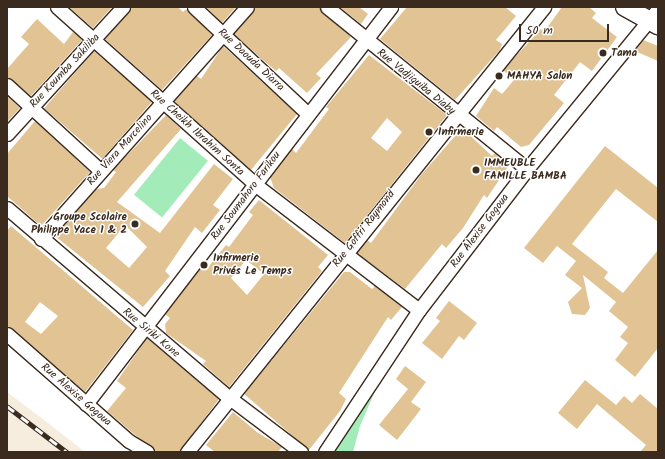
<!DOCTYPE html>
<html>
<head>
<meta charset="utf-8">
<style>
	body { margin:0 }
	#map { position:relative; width:665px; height:459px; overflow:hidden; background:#fff; font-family:Kalam,sans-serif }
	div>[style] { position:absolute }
	.built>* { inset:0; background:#f6eddf }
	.green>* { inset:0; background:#a3ecba; transform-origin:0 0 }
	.building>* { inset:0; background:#e1c394; transform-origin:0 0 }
	.roads { filter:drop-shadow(1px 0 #3b2a1e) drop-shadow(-1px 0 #3b2a1e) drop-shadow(0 1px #3b2a1e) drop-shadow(0 -1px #3b2a1e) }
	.street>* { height:13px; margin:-6.5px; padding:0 6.5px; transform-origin:6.5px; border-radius:6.5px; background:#fff }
	.secondary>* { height:18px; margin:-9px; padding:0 9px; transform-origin:9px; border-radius:9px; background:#fff }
	.rail>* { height:4.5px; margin-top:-2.25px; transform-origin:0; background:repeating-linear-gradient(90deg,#fff 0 9px,#3b2a1e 0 18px); box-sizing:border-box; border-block:1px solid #3b2a1e }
	.dots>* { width:11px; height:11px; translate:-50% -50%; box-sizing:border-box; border:2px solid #fff; border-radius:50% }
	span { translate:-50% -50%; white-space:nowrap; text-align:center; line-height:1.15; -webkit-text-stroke:3px #fff; paint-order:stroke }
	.poi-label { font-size:11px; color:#3b2a1e; font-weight:700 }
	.left { translate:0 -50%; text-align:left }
	.right { translate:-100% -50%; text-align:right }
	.street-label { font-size:11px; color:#3b2a1e }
	.frame { position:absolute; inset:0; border:8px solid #3b2a1e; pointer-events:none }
	.scale { position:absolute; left:519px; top:24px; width:90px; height:18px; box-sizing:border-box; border:2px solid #3b2a1e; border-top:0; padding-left:5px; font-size:12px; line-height:14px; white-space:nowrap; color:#3b2a1e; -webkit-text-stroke:3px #fff; paint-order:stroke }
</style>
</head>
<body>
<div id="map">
	<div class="built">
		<div style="clip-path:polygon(7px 392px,52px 426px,85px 452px,7px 452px)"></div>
	</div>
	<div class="green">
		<div style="left:180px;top:138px;width:36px;height:73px;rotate:39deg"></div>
		<div style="clip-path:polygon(459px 259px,464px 266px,425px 314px,379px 382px,360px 426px,353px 452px,317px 452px)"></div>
	</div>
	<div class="building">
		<div style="clip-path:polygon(69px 7px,112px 7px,93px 28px)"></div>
		<div style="clip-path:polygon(131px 7px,178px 7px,183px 12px,186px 9px,212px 35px,162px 90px,105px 39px)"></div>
		<div style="clip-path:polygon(206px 7px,236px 7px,222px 23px)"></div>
		<div style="clip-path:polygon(255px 7px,319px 7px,351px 37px,316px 74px,321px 78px,307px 93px,279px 68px,276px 71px,264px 61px,234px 34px)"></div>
		<div style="clip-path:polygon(340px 7px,359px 7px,368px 14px,361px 24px)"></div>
		<div style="clip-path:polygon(407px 7px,505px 7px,516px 16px,496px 40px,502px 44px,500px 50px,455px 100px,380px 39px)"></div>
		<div style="clip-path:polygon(562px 7px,589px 7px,596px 13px,592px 18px,617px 37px,592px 71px,580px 62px,554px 95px,564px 103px,529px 145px,521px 147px,497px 127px,494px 131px,476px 116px,494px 88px,502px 94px,514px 80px,503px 70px,541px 29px,544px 32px)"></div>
		<div style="clip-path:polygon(37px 19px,64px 44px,73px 32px,82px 40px,31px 96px,7px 77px,7px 69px,29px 44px,21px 37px)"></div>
		<div style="clip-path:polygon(643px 40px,658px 46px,658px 61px,635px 51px)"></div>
		<div style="clip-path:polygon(223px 46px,297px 114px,251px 170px,174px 101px,197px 76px,201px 79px)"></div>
		<div style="left:94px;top:51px;width:77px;height:76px;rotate:41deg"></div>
		<div style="clip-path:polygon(evenodd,369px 55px,447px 115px,345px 243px,274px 188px,270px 177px,292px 149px,296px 153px,329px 109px,326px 107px,369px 55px,387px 118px,402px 132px,387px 151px,371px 138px,387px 118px)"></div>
		<div style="clip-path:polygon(7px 96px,20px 108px,7px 122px)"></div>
		<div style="clip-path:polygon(evenodd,166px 115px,181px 129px,117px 202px,160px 233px,214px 164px,233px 179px,213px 205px,220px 210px,202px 233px,195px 227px,165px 271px,170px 276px,143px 307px,55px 236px,96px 189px,104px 188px,116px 172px,113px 170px,166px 115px,125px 225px,147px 247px,129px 268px,106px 248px,125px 225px)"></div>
		<div style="clip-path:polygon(35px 121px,90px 172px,41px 226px,7px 196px,7px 154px)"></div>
		<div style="clip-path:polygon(462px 128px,492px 156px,495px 153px,509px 165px,487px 198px,484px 195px,463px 228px,446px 248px,442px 244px,405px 289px,357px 253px,367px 240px,371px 243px,421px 175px)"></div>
		<div style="clip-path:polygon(605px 146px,658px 188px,658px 222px,616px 189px,572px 244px,608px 272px,604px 278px,623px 293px,658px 250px,658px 348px,635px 377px,615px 360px,628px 343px,620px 337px,628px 327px,609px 311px,616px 302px,583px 275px,590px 308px,585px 315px,572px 314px,568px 302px,582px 288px,565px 275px,576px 261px,557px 246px,543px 263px,524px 248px)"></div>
		<div style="clip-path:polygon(evenodd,259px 200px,328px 255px,318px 267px,322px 271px,229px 387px,203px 364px,206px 361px,166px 333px,165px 324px,170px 318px,165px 314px,204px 264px,209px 266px,226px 245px,229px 247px,253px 215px,249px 212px,259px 200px,246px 260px,264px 274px,247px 295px,231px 278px,246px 260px)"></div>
		<div style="clip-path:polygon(evenodd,11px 226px,133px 330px,85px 392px,7px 326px,7px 231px,11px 226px,40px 302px,58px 316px,41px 334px,25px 322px,40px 302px)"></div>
		<div style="clip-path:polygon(344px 272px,350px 272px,372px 289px,375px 286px,402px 307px,391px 320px,388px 317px,339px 393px,346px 399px,340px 411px,309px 450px,244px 394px)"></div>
		<div style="clip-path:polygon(449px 301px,477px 323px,464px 340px,459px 336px,442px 359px,422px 343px,440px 321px,436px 318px)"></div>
		<div style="clip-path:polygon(147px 338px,219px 399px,179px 452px,155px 452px,107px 411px,126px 388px,117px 381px)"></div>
		<div style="clip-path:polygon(405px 366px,426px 382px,411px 402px,421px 409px,397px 440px,379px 425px,408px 389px,396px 379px)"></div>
		<div style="clip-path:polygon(585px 380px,616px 405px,624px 396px,632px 403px,640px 394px,658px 409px,658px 452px,640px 452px,646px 445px,597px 404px,577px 429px,558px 413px)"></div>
		<div style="clip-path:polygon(233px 412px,258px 433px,282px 447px,278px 452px,215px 452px,206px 445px)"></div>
	</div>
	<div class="roads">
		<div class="street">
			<div style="left:57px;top:7px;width:267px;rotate:41.8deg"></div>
			<div style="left:256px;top:185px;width:205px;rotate:37.5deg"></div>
			<div style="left:194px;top:7px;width:156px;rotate:43.2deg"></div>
			<div style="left:327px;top:7px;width:257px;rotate:39deg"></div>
			<div style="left:7px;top:85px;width:127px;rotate:42.5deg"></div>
			<div style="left:7px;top:134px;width:172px;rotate:-47.6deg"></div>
			<div style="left:7px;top:208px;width:294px;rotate:40.5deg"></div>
			<div style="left:231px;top:399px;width:88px;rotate:37.1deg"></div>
			<div style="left:41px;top:239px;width:310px;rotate:-48.4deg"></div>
			<div style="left:7px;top:334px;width:162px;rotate:41.3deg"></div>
			<div style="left:129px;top:441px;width:21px;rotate:31deg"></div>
			<div style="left:86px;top:404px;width:501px;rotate:-52.47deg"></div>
			<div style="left:187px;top:452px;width:571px;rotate:-51.26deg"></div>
			<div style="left:325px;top:452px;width:170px;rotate:-56.5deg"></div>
			<div style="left:419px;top:310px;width:178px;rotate:-52.5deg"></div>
			<div style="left:527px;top:169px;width:207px;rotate:-50.7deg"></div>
		</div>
		<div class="secondary">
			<div style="left:625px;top:7px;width:38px;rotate:29deg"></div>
		</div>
	</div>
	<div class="rail">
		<div style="left:7px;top:406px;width:76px;rotate:37.5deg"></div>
	</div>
	<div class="dots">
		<div style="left:603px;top:53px;background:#3b2a1e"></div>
		<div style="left:499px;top:76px;background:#3b2a1e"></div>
		<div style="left:429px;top:132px;background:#3b2a1e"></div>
		<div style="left:476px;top:170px;background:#3b2a1e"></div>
		<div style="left:135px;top:224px;background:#3b2a1e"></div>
		<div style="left:204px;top:265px;background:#3b2a1e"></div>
	</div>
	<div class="poi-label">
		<span class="left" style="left:611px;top:53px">Tama</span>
		<span class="left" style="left:507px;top:76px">MAHYA Salon</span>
		<span class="left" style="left:438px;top:132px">Infirmerie</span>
		<span class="left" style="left:484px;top:170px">IMMEUBLE<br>FAMILLE BAMBA</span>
		<span class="right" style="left:127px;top:224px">Groupe Scolaire<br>Philippe Yace 1 &amp; 2</span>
		<span class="left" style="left:213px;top:265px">Infirmerie<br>Privés Le Temps</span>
	</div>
	<div class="street-label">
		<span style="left:251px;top:60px;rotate:43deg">Rue Daouda Diarra</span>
		<span style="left:65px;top:71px;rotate:-47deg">Rue Koumba Sakiliba</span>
		<span style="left:416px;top:82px;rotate:39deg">Rue Vadjiguiba Diaby</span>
		<span style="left:197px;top:133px;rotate:42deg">Rue Cheikh Ibrahim Sonta</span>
		<span style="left:120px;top:150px;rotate:-48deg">Rue Viera Marcelino</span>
		<span style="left:246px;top:196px;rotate:-53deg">Rue Soumahoro Farikou</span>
		<span style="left:364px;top:229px;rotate:-52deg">Rue Goffri Raymond</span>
		<span style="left:480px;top:231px;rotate:-53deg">Rue Alexise Gogoua</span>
		<span style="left:151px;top:333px;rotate:40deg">Rue Siriki Kone</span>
		<span style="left:76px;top:395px;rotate:41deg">Rue Alexise Gogoua</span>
	</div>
	<div class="frame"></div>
	<div class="scale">50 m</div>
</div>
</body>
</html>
